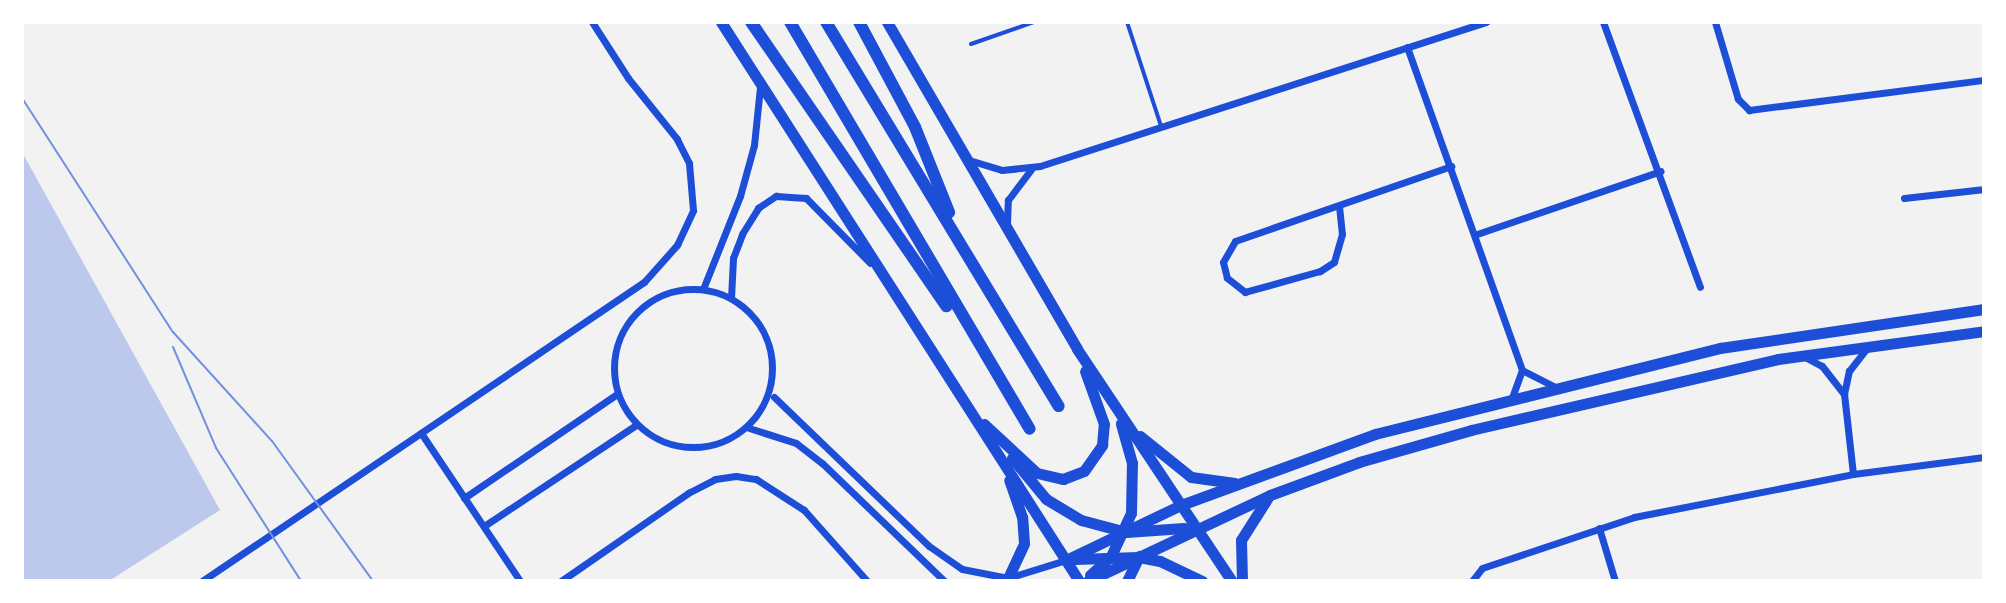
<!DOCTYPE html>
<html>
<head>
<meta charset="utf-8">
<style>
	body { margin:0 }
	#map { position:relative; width:2006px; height:603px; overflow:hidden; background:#f2f2f2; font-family:"Space Grotesk",sans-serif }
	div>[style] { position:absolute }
	.building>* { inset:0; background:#bdc9ec }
	.service>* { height:4px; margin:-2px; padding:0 2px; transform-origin:2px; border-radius:2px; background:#1d4ed8 }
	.minor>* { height:7px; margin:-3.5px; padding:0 3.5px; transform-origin:3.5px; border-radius:3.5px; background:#1d4ed8 }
	.minor>.ring { margin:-3.5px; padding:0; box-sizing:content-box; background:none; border:7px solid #1d4ed8; border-radius:50% }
	.secondary>* { height:11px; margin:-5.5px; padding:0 5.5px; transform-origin:5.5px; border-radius:5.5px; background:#1d4ed8 }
	.trunk>* { height:12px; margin:-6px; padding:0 6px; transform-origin:6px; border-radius:6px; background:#1d4ed8 }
	.tram>* { height:2px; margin:-1px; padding:0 1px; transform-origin:1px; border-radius:1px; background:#7290e2 }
	span { translate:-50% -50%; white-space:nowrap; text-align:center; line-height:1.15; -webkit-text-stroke:8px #fff; paint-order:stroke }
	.frame { position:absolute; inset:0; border:24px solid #fff; pointer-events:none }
</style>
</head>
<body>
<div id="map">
	<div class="building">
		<div style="clip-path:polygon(22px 152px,220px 510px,109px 581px,22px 581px)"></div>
	</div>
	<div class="service">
		<div style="left:1127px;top:22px;width:109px;rotate:71.9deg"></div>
		<div style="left:971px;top:44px;width:67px;rotate:-19.2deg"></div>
	</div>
	<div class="minor">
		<div style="left:1603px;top:22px;width:282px;rotate:69.9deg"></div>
		<div style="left:1715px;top:22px;width:80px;rotate:73.4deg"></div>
		<div style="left:1738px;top:99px;width:16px;rotate:45deg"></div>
		<div style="left:1749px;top:110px;width:237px;rotate:-7.3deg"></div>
		<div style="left:1407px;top:47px;width:343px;rotate:70.4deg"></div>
		<div style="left:1522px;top:370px;width:29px;rotate:110deg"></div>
		<div style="left:969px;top:160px;width:34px;rotate:17deg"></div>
		<div style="left:1002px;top:170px;width:38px;rotate:-6deg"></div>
		<div style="left:1040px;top:166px;width:469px;rotate:-17.9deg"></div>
		<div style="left:1904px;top:198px;width:81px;rotate:-6.4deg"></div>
		<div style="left:1339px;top:206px;width:28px;rotate:84deg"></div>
		<div style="left:1342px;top:234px;width:29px;rotate:106deg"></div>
		<div style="left:1334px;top:262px;width:17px;rotate:147deg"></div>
		<div style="left:1320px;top:271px;width:78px;rotate:164.4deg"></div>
		<div style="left:1245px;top:292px;width:23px;rotate:-142deg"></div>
		<div style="left:1227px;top:278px;width:16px;rotate:-104deg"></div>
		<div style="left:1223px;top:262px;width:24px;rotate:-60deg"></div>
		<div style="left:1235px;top:241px;width:229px;rotate:-19.1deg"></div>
		<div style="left:1007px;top:224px;width:24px;rotate:-88deg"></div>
		<div style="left:1008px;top:200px;width:38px;rotate:-53deg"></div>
		<div style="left:1477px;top:234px;width:194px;rotate:-18.9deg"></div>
		<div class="ring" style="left:614px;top:289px;width:151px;height:151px"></div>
		<div style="left:703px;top:289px;width:100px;rotate:-68.3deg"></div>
		<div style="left:740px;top:196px;width:53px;rotate:-74.6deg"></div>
		<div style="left:754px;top:145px;width:58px;rotate:-84.1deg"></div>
		<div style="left:731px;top:298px;width:40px;rotate:-87.1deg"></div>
		<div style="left:733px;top:258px;width:26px;rotate:-69deg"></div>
		<div style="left:742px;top:234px;width:31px;rotate:-58deg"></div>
		<div style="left:758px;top:208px;width:22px;rotate:-34deg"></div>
		<div style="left:776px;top:196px;width:30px;rotate:4deg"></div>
		<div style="left:806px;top:198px;width:91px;rotate:45.4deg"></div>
		<div style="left:1803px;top:356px;width:21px;rotate:28deg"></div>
		<div style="left:1822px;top:366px;width:36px;rotate:52deg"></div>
		<div style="left:1522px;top:370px;width:38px;rotate:27deg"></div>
		<div style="left:774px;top:397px;width:215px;rotate:43.9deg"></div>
		<div style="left:929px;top:546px;width:40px;rotate:34.9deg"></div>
		<div style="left:962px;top:569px;width:47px;rotate:11.1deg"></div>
		<div style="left:1008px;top:578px;width:61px;rotate:-17.2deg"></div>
		<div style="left:749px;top:428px;width:49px;rotate:17.7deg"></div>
		<div style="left:796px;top:443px;width:33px;rotate:38deg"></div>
		<div style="left:822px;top:463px;width:170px;rotate:44deg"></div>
		<div style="left:421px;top:433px;width:178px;rotate:56.2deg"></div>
		<div style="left:1853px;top:474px;width:81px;rotate:-96.4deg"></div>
		<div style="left:1844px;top:394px;width:24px;rotate:-78deg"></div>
		<div style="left:1849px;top:371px;width:29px;rotate:-52deg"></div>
		<div style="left:464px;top:498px;width:185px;rotate:-34.2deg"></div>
		<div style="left:484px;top:526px;width:182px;rotate:-33.6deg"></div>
		<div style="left:1599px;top:528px;width:55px;rotate:73.2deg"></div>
		<div style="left:202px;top:581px;width:534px;rotate:-34.08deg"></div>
		<div style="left:644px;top:282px;width:50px;rotate:-48.3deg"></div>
		<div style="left:677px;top:245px;width:38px;rotate:-65deg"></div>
		<div style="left:693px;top:210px;width:47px;rotate:-94.9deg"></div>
		<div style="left:689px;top:163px;width:27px;rotate:-117deg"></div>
		<div style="left:677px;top:139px;width:78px;rotate:-128.8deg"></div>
		<div style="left:628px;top:78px;width:67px;rotate:-122.7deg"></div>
		<div style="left:561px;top:581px;width:155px;rotate:-34.7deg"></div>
		<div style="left:688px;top:493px;width:30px;rotate:-27deg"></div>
		<div style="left:715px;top:479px;width:21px;rotate:-8deg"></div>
		<div style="left:736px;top:476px;width:20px;rotate:9deg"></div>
		<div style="left:756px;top:479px;width:57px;rotate:32.9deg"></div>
		<div style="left:804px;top:510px;width:95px;rotate:48.4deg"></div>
		<div style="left:1472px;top:581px;width:16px;rotate:-52deg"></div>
		<div style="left:1482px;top:568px;width:160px;rotate:-18.5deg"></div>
		<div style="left:1634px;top:517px;width:223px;rotate:-11.1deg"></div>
		<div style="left:1853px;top:474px;width:132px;rotate:-7.4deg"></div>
	</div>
	<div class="secondary">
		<div style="left:721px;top:22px;width:664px;rotate:57.36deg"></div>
		<div style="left:887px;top:22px;width:378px;rotate:59.8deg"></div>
		<div style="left:1077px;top:349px;width:279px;rotate:56.3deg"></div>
		<div style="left:984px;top:424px;width:72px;rotate:42.8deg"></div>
		<div style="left:1037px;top:473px;width:27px;rotate:13deg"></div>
		<div style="left:1063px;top:479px;width:22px;rotate:-21deg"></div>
		<div style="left:1084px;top:471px;width:32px;rotate:-55deg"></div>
		<div style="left:1102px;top:445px;width:21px;rotate:-85deg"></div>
		<div style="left:1104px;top:424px;width:56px;rotate:-109.7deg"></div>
		<div style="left:1140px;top:436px;width:65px;rotate:38.8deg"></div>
		<div style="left:1191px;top:477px;width:44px;rotate:7.8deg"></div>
		<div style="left:1012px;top:458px;width:53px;rotate:50.3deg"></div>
		<div style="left:1046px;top:499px;width:41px;rotate:31deg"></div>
		<div style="left:1081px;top:520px;width:47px;rotate:14.9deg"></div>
		<div style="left:1126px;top:532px;width:58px;rotate:-3.9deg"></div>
		<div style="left:1075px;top:559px;width:64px;rotate:-1.8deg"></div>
		<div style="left:1139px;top:557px;width:21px;rotate:11deg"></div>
		<div style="left:1160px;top:561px;width:47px;rotate:25.5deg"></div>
		<div style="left:1066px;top:560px;width:127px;rotate:-25.6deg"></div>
		<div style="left:1181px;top:505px;width:207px;rotate:-20.1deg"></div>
		<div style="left:1375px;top:434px;width:356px;rotate:-14deg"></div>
		<div style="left:1720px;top:348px;width:267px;rotate:-8.4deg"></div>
		<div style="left:1090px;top:575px;width:28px;rotate:-42deg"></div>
		<div style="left:1111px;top:556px;width:47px;rotate:-65.1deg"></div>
		<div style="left:1131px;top:513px;width:50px;rotate:-88.9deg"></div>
		<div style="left:1132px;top:463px;width:41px;rotate:-105.8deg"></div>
		<div style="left:1008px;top:578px;width:38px;rotate:-65deg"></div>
		<div style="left:1024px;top:543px;width:26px;rotate:-94deg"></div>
		<div style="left:1022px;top:517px;width:39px;rotate:-109deg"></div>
		<div style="left:1088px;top:581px;width:201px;rotate:-25.3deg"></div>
		<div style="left:1270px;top:495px;width:95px;rotate:-20.3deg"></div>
		<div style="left:1359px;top:462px;width:116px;rotate:-15.9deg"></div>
		<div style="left:1471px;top:430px;width:315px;rotate:-13deg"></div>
		<div style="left:1778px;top:359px;width:208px;rotate:-7.7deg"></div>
		<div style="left:1127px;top:581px;width:28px;rotate:-64deg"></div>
		<div style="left:1242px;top:581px;width:41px;rotate:-91.4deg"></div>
		<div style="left:1241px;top:540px;width:49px;rotate:-57.6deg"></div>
	</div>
	<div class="trunk">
		<div style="left:751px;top:22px;width:345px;rotate:55.5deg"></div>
		<div style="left:790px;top:22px;width:472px;rotate:59.5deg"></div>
		<div style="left:826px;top:22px;width:449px;rotate:58.8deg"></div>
		<div style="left:859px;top:22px;width:119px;rotate:61.9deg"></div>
		<div style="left:915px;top:127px;width:92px;rotate:68.2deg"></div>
	</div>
	<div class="tram">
		<div style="left:22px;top:98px;width:278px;rotate:57.2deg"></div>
		<div style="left:173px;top:332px;width:147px;rotate:47.8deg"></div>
		<div style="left:272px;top:441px;width:173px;rotate:54.2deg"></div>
		<div style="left:173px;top:347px;width:110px;rotate:66.9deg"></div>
		<div style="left:216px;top:448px;width:158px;rotate:57.4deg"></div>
	</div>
	<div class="frame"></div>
</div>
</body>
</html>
